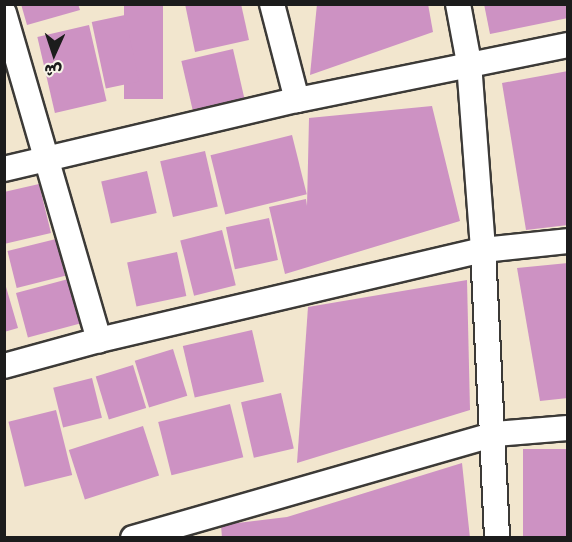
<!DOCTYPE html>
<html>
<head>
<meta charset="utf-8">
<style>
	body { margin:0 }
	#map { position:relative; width:572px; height:542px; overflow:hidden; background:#f2e6ce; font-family:"Playpen Sans","Playpen Sans Arabic",sans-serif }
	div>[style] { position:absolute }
	.building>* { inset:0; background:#cd92c3; transform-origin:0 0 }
	.roads { filter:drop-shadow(2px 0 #3c3a37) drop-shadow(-2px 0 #3c3a37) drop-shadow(0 2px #3c3a37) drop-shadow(0 -2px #3c3a37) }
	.minor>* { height:24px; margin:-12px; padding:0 12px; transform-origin:12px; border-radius:12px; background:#fff }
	span { translate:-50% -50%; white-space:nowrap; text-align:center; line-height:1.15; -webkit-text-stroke:6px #f7f3e8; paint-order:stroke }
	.frame { position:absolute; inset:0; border:6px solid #1c1c1c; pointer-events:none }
	.north { position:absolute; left:24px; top:24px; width:60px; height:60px; -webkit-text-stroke:4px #f7f3e8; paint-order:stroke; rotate:183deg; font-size:16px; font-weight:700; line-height:24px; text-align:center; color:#1c1c1c }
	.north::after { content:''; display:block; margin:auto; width:21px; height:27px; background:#1c1c1c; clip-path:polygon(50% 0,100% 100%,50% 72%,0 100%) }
</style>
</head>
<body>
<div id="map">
	<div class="building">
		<div style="clip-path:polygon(21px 4px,78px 4px,80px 10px,27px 25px)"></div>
		<div style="left:124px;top:4px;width:39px;height:95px"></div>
		<div style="clip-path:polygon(185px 4px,241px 4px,249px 40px,195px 52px)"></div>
		<div style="clip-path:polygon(317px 4px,428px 4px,433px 32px,310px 75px)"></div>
		<div style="clip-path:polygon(484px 4px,568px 4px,568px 18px,490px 34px)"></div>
		<div style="left:125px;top:15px;width:68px;height:34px;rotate:78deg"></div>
		<div style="left:89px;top:25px;width:78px;height:53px;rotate:77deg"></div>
		<div style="left:233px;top:49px;width:50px;height:53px;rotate:77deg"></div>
		<div style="clip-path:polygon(568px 71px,568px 225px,526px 230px,502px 83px)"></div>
		<div style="clip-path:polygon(432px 106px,460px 221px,285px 274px,269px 207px,306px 199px,307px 206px,309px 118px)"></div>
		<div style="left:292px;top:135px;width:61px;height:84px;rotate:76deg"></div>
		<div style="left:205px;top:151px;width:57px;height:46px;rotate:77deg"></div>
		<div style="left:147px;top:171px;width:43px;height:47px;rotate:77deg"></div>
		<div style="clip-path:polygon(39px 184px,51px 233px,4px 244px,4px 192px)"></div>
		<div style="left:269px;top:218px;width:43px;height:44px;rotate:78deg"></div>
		<div style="left:222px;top:230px;width:57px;height:43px;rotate:76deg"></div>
		<div style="left:56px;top:239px;width:38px;height:50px;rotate:76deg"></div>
		<div style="left:177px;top:252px;width:45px;height:51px;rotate:78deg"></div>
		<div style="clip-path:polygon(568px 263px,568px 398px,540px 401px,517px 268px)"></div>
		<div style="left:72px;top:278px;width:46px;height:58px;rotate:75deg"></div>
		<div style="clip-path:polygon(4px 280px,18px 328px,4px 332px)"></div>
		<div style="clip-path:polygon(467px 280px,470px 410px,297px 463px,308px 307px)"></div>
		<div style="left:252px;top:330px;width:53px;height:71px;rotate:77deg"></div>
		<div style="left:173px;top:349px;width:49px;height:40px;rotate:73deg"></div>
		<div style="left:133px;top:365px;width:45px;height:39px;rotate:73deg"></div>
		<div style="left:92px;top:378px;width:41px;height:40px;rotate:76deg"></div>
		<div style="left:281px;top:393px;width:57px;height:41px;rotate:77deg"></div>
		<div style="left:230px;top:404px;width:55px;height:74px;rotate:76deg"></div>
		<div style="left:56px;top:410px;width:67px;height:49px;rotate:76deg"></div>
		<div style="left:143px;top:426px;width:52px;height:78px;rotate:72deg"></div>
		<div style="left:568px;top:449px;width:89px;height:45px;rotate:90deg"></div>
		<div style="clip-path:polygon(462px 463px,470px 538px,222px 538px,221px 525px,287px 517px)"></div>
	</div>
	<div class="roads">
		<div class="minor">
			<div style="left:272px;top:4px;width:99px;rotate:75.4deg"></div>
			<div style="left:458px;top:4px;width:60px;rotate:79.4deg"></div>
			<div style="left:469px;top:63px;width:188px;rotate:85.7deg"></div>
			<div style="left:483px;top:250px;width:288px;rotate:87.2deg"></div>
			<div style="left:4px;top:13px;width:341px;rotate:73.8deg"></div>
			<div style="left:4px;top:169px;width:301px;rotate:-13.3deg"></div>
			<div style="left:297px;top:100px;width:277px;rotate:-11.5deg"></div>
			<div style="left:4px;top:366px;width:98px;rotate:-15.3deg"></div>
			<div style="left:99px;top:340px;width:394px;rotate:-13.2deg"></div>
			<div style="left:483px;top:250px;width:85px;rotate:-6deg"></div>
			<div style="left:133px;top:538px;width:377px;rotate:-16deg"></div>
			<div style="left:495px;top:434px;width:73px;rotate:-4.7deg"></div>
		</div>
	</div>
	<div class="frame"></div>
	<div class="north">ش</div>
</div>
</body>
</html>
